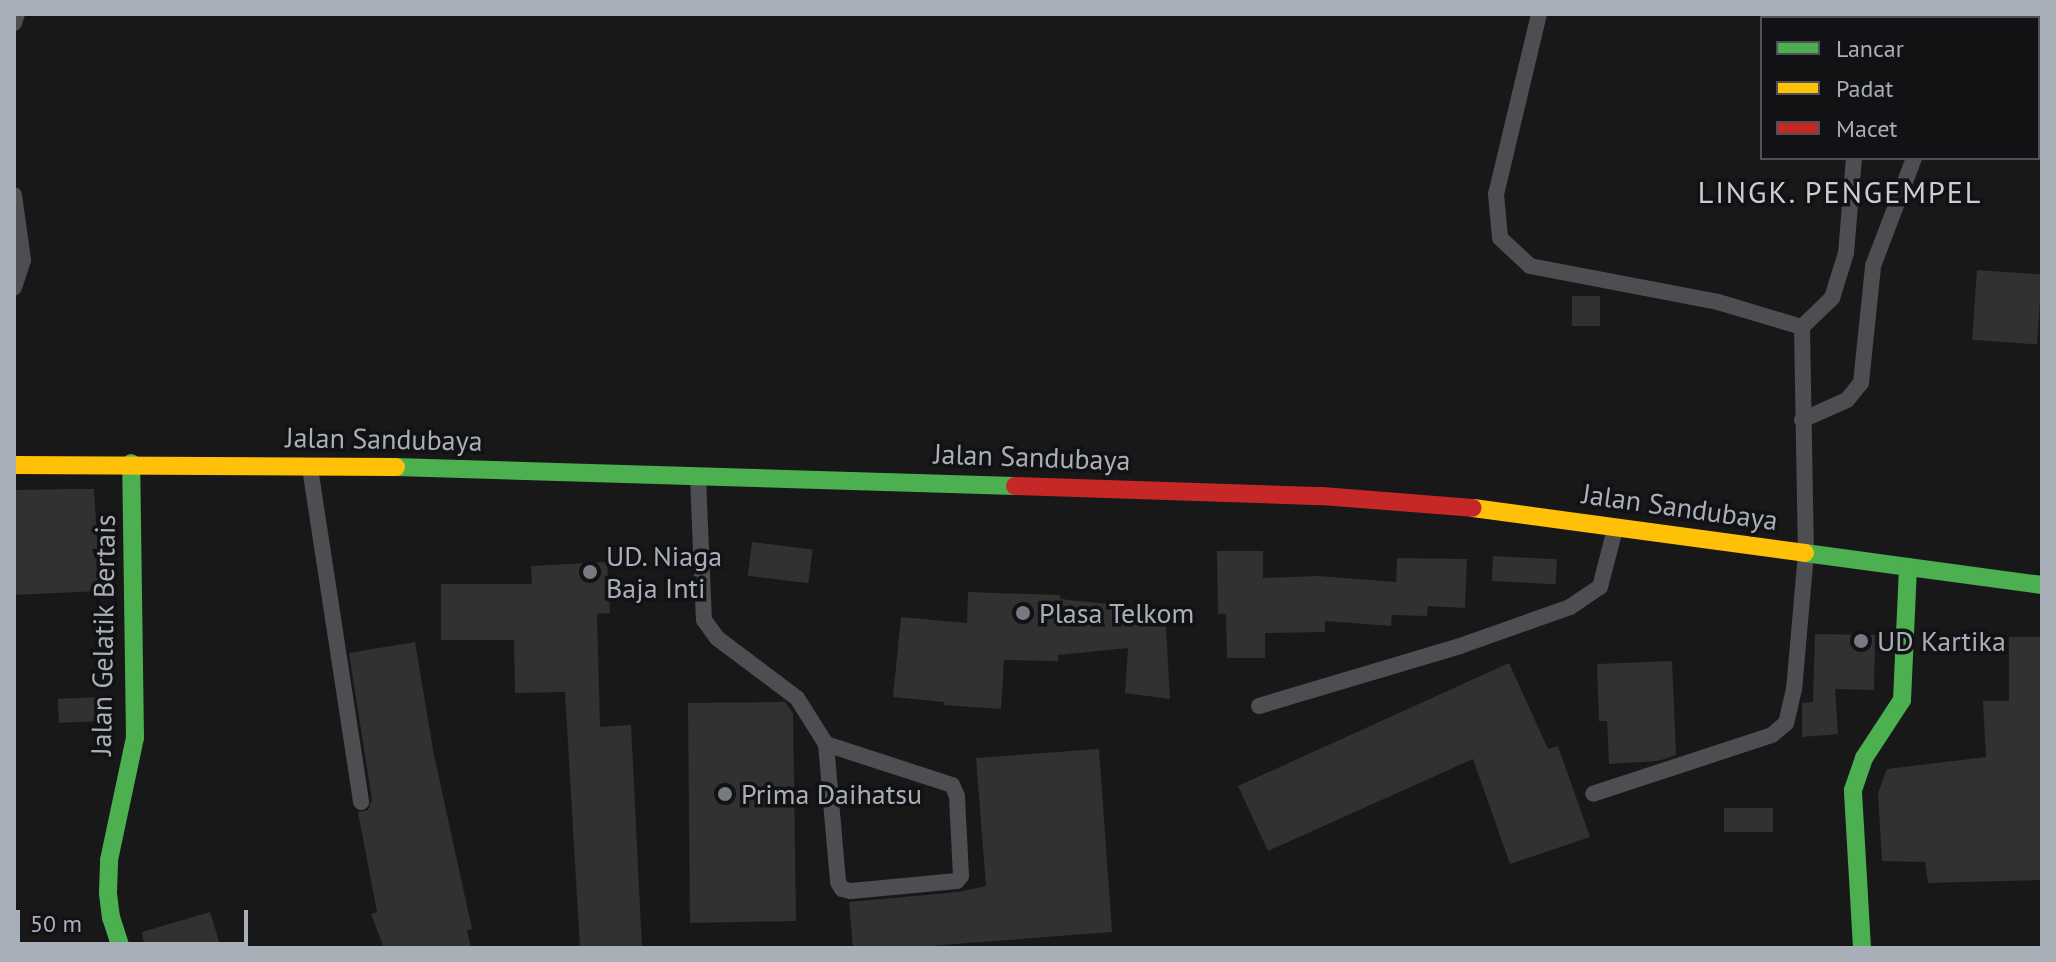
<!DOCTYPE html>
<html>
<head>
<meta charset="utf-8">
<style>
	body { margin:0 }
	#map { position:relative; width:2056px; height:962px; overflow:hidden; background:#181818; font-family:"PT Sans",sans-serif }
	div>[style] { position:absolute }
	.building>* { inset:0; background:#313132; transform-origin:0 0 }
	.lane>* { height:16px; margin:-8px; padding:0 8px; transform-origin:8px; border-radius:8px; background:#4c4e51 }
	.fast>* { height:18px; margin:-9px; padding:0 9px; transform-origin:9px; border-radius:9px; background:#4caf50 }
	.slow>* { height:18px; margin:-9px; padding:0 9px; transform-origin:9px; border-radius:9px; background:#ffc107 }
	.jam>* { height:18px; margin:-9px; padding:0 9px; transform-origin:9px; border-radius:9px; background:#c62828 }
	.dots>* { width:22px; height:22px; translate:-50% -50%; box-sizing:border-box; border:4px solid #121214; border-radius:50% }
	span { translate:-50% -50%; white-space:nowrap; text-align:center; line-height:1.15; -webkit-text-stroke:7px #121214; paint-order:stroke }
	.street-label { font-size:28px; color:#a9afb9 }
	.poi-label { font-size:28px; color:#a9afb9 }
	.left { translate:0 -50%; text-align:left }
	.neighbourhood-label { font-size:30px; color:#caced5; letter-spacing:2px }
	.frame { position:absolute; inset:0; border:16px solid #a9afb9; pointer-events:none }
	.legend { position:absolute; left:1760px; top:16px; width:280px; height:144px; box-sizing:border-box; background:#121214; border:2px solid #4e5156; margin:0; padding:10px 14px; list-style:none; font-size:24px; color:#a9afb9 }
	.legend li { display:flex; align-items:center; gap:16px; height:40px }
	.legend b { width:40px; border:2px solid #4e5156 }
	.scale { position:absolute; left:16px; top:910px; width:232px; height:36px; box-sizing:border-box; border:4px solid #a9afb9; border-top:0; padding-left:10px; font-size:24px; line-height:28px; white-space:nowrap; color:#a9afb9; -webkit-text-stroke:6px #121214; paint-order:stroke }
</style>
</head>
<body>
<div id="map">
	<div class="building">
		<div style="left:1977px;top:270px;width:65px;height:70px;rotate:4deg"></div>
		<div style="left:1572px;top:296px;width:28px;height:30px"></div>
		<div style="clip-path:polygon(72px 489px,94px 489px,100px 591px,14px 595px,14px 490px)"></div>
		<div style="left:752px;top:542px;width:61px;height:34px;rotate:7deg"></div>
		<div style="clip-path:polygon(1217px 551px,1263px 551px,1263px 578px,1317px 576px,1396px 582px,1397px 558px,1467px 559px,1465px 608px,1428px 606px,1427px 616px,1392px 615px,1391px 626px,1325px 621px,1325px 632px,1265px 633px,1265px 658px,1227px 658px,1226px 614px,1218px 614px)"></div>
		<div style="left:1493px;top:556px;width:64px;height:25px;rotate:3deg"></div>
		<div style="clip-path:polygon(607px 562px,610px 613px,597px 614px,600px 727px,631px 725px,642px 948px,580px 948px,565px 692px,515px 693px,514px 640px,441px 640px,441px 584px,532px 584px,531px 566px)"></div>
		<div style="clip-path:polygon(968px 592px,1060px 595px,1060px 599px,1165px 610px,1170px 699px,1125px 693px,1128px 648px,1058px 655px,1058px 661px,1004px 660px,1001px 709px,944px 705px,944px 702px,893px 697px,901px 617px,967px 623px)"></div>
		<div style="clip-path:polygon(1815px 634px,1875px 635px,1874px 690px,1835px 689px,1838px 734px,1802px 737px,1802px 703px,1813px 702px)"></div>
		<div style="clip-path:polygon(2009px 637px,2042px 637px,2042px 880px,1928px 883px,1925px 862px,1882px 861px,1878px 793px,1887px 769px,1986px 757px,1983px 701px,2009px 701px)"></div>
		<div style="clip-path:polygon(415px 642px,434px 755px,472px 929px,467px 930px,471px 948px,384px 948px,371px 914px,377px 912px,358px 812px,368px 810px,372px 800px,349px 653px)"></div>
		<div style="clip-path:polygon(1672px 661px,1676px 755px,1658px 761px,1609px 764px,1607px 721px,1599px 721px,1597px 664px)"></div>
		<div style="clip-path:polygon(1509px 663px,1548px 749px,1558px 746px,1590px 837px,1510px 864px,1473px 759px,1268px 851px,1238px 786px)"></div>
		<div style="left:105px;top:697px;width:24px;height:47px;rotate:88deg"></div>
		<div style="clip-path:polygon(785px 702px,793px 713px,796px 921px,690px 923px,688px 703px)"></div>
		<div style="clip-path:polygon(1099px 749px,1112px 932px,903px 948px,853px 948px,849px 902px,958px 892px,986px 886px,976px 758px)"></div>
		<div style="left:1724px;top:808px;width:49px;height:24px"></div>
		<div style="clip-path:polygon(210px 912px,221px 948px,145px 948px,142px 932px)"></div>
	</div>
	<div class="lane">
		<div style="left:1539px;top:14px;width:185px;rotate:103.4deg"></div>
		<div style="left:1496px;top:194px;width:44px;rotate:84.8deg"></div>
		<div style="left:1500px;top:238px;width:41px;rotate:43deg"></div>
		<div style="left:1530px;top:266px;width:191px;rotate:10.8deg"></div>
		<div style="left:1718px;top:302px;width:88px;rotate:16.6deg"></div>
		<div style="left:1802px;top:327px;width:226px;rotate:89deg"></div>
		<div style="left:1806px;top:553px;width:137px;rotate:95deg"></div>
		<div style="left:1794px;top:689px;width:35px;rotate:103deg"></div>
		<div style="left:1786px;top:723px;width:18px;rotate:139deg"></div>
		<div style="left:1772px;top:735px;width:188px;rotate:161.8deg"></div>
		<div style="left:1944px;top:14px;width:4px;rotate:76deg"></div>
		<div style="left:1867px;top:18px;width:4px;rotate:-90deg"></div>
		<div style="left:14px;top:23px;width:9px;rotate:-72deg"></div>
		<div style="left:14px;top:195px;width:66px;rotate:82.1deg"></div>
		<div style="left:23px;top:260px;width:29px;rotate:108deg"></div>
		<div style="left:1802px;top:327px;width:42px;rotate:-44deg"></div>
		<div style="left:1832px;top:298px;width:47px;rotate:-72.7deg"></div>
		<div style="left:1846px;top:253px;width:95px;rotate:-85.2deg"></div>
		<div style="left:1802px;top:420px;width:49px;rotate:-24deg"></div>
		<div style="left:1847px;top:400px;width:22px;rotate:-51deg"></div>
		<div style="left:1861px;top:383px;width:118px;rotate:-84.1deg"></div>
		<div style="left:1873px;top:266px;width:116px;rotate:-69.2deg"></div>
		<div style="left:310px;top:468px;width:338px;rotate:81.3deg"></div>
		<div style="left:698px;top:478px;width:142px;rotate:87.6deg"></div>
		<div style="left:704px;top:620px;width:22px;rotate:54deg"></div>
		<div style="left:717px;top:638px;width:100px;rotate:36.9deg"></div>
		<div style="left:797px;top:698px;width:54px;rotate:57.8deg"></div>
		<div style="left:826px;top:744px;width:139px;rotate:85deg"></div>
		<div style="left:838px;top:882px;width:8px;rotate:60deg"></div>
		<div style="left:842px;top:889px;width:9px;rotate:13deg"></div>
		<div style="left:851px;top:891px;width:106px;rotate:-5.4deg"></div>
		<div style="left:957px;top:881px;width:6px;rotate:-51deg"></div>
		<div style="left:961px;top:876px;width:80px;rotate:-92.9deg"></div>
		<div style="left:957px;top:796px;width:12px;rotate:-114deg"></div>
		<div style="left:952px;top:785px;width:133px;rotate:-162deg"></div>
		<div style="left:1259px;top:706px;width:210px;rotate:-16.6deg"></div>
		<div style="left:1460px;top:646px;width:117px;rotate:-19.5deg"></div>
		<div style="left:1570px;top:607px;width:36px;rotate:-34deg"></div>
		<div style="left:1600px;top:587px;width:60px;rotate:-75.5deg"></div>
	</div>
	<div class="fast">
		<div style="left:396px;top:467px;width:619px;rotate:1.76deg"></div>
		<div style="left:1805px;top:553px;width:239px;rotate:7.7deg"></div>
		<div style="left:121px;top:948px;width:32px;rotate:-108deg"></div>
		<div style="left:111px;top:918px;width:26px;rotate:-97deg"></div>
		<div style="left:108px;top:892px;width:32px;rotate:-88deg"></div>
		<div style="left:109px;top:860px;width:125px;rotate:-78deg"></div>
		<div style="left:135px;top:738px;width:275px;rotate:-90.8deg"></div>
		<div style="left:1862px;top:948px;width:158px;rotate:-93.3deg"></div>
		<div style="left:1853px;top:790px;width:34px;rotate:-71deg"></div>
		<div style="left:1864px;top:758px;width:69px;rotate:-56.8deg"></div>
		<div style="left:1902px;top:700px;width:133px;rotate:-87.4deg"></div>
	</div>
	<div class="slow">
		<div style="left:14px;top:465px;width:382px;rotate:0.3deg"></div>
		<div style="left:1473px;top:508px;width:335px;rotate:7.7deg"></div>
	</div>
	<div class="jam">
		<div style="left:1015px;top:486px;width:307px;rotate:1.9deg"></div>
		<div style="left:1322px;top:496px;width:151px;rotate:4.5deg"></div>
	</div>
	<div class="dots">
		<div style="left:590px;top:572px;background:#767a81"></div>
		<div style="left:1023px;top:613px;background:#767a81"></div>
		<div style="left:1861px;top:641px;background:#767a81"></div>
		<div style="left:725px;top:794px;background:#767a81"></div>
	</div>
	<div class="street-label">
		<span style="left:384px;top:439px;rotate:1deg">Jalan Sandubaya</span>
		<span style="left:1032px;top:457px;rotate:2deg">Jalan Sandubaya</span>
		<span style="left:1680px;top:507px;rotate:8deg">Jalan Sandubaya</span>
		<span style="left:103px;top:635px;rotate:-89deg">Jalan Gelatik Bertais</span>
	</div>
	<div class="poi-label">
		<span class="left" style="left:606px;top:572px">UD. Niaga<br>Baja Inti</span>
		<span class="left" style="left:1039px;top:613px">Plasa Telkom</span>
		<span class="left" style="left:1877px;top:641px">UD Kartika</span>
		<span class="left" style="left:741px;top:794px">Prima Daihatsu</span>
	</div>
	<div class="neighbourhood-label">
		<span style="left:1840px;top:192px">LINGK. PENGEMPEL</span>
	</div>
	<div class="frame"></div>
	<ul class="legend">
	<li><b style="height:10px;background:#4caf50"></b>Lancar</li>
	<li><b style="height:10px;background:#ffc107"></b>Padat</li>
	<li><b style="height:10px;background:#c62828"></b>Macet</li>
	</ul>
	<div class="scale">50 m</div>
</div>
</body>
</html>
